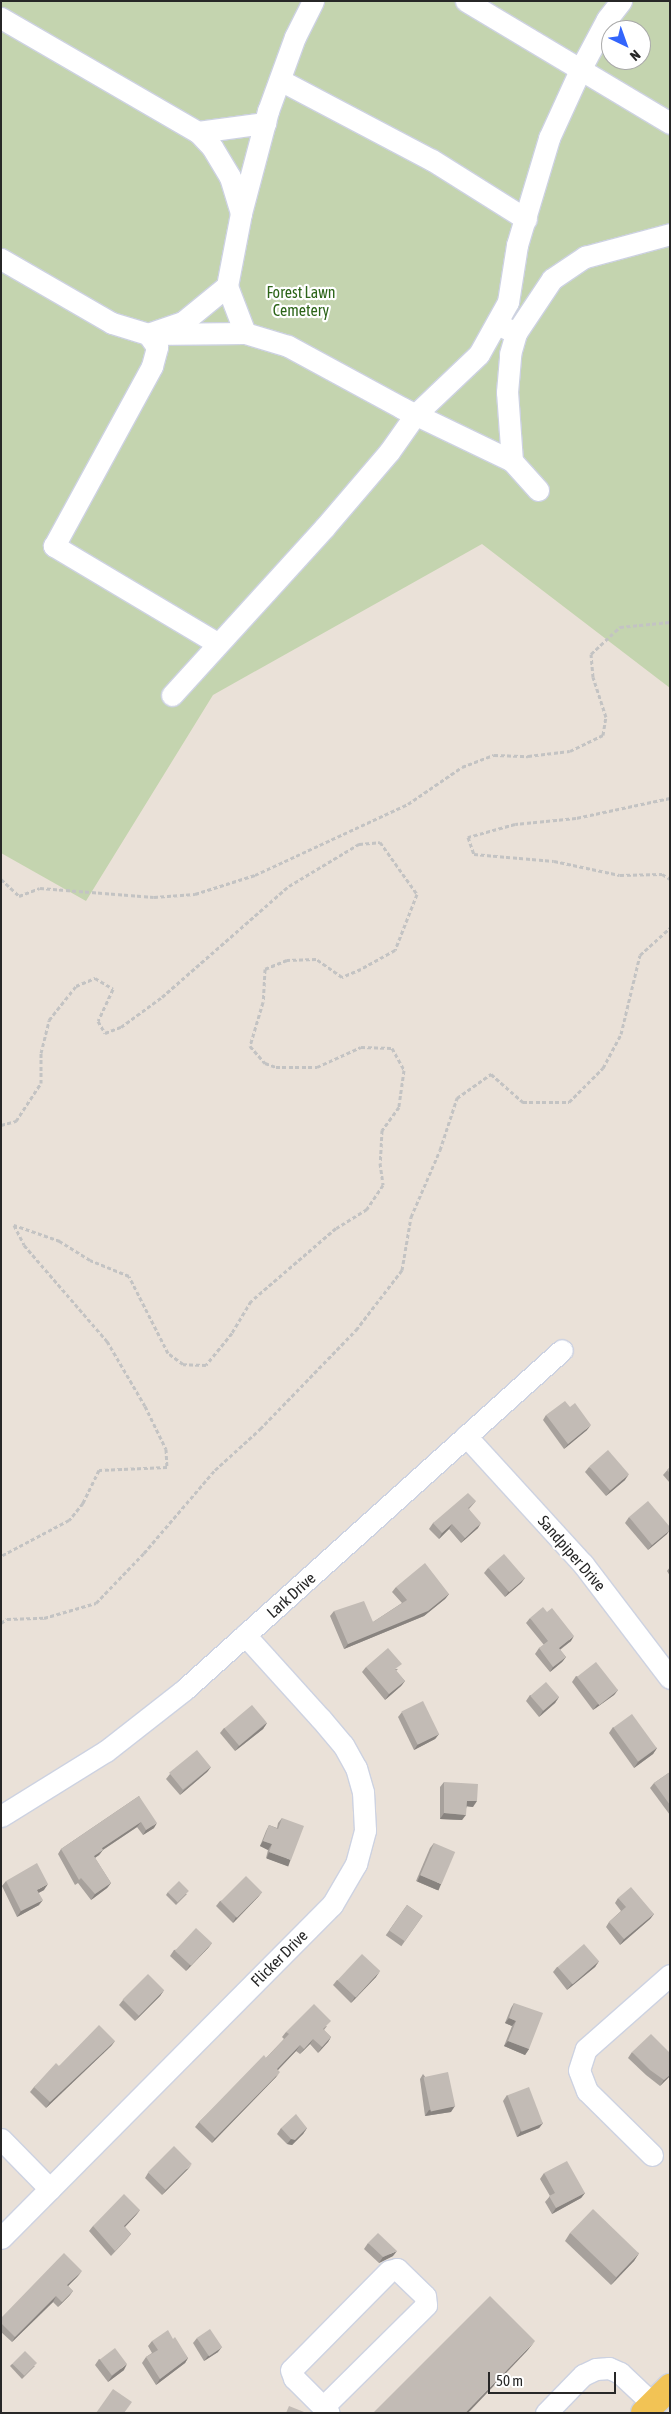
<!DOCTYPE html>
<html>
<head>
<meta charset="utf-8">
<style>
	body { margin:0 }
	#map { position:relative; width:671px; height:2414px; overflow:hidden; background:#eae1d8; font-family:"Asap Condensed",sans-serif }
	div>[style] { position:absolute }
	.cemetery>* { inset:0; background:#c4d4af }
	.path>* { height:3px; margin-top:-1.5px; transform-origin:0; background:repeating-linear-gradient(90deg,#c3c3c3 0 4px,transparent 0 6.5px) }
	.roads { filter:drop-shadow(1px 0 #cdd2e1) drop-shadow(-1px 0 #cdd2e1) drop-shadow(0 1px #cdd2e1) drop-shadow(0 -1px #cdd2e1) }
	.minor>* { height:21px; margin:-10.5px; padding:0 10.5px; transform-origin:10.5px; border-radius:10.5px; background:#fff }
	.major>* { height:26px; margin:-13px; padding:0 13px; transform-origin:13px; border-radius:13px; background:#f2c355 }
	.wall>* { inset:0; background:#a7a19c; transform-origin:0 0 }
	.shaded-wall>* { inset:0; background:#88837f; transform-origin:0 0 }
	.building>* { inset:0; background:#c2bbb5; transform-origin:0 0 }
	span { translate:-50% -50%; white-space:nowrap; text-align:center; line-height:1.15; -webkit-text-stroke:4.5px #fff; paint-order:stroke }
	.park-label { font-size:16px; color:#2c6418 }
	.street-label { font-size:16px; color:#272727 }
	.frame { position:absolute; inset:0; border:2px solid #272727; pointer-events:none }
	.north { position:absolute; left:601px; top:20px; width:50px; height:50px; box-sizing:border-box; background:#fff; border:1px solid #a9a9a9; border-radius:50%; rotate:138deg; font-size:14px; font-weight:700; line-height:20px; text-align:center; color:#272727 }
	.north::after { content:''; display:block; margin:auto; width:18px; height:22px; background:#3365fc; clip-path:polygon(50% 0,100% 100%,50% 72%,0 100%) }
	.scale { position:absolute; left:488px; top:2372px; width:128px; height:22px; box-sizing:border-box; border:2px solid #272727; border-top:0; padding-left:6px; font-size:15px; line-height:18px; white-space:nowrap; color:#272727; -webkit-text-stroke:4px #fff; paint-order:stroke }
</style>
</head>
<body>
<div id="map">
	<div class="cemetery">
		<div style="clip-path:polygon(evenodd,1px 1px,670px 1px,670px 688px,482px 544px,213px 695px,86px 901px,1px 853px,1px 1px,611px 30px,641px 30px,641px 60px,611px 60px,611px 30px)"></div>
	</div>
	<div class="path">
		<div style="left:670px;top:798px;width:96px;rotate:168deg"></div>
		<div style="left:576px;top:818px;width:61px;rotate:174.4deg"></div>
		<div style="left:515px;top:824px;width:49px;rotate:164.5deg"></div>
		<div style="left:468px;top:837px;width:18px;rotate:71deg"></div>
		<div style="left:474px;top:854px;width:80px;rotate:5deg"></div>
		<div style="left:554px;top:861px;width:67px;rotate:12deg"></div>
		<div style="left:620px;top:875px;width:42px;rotate:-1.4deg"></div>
		<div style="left:662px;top:874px;width:9px;rotate:32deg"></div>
		<div style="left:1px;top:879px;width:25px;rotate:43deg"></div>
		<div style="left:19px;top:896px;width:22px;rotate:-21deg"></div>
		<div style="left:40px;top:888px;width:114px;rotate:4.5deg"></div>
		<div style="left:154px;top:897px;width:41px;rotate:-4.2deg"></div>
		<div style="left:195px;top:894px;width:63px;rotate:-17.6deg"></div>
		<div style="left:255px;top:875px;width:169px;rotate:-24.9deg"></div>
		<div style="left:408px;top:804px;width:65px;rotate:-34.4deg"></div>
		<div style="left:462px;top:767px;width:34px;rotate:-21deg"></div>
		<div style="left:494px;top:755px;width:34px;rotate:2deg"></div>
		<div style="left:528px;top:756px;width:42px;rotate:-6.8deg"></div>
		<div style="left:570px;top:751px;width:37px;rotate:-26deg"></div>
		<div style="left:603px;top:735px;width:18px;rotate:-81deg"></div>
		<div style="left:606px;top:717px;width:42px;rotate:-108deg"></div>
		<div style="left:593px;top:677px;width:23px;rotate:-95deg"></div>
		<div style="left:591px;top:654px;width:40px;rotate:-43deg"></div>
		<div style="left:620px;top:627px;width:50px;rotate:-5.7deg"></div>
		<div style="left:1px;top:1125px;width:16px;rotate:-15deg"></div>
		<div style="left:16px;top:1121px;width:45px;rotate:-56.7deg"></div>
		<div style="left:41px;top:1083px;width:30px;rotate:-90deg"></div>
		<div style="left:41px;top:1053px;width:34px;rotate:-76deg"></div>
		<div style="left:49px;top:1020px;width:43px;rotate:-51.5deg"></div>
		<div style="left:76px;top:986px;width:21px;rotate:-23deg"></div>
		<div style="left:95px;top:978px;width:21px;rotate:31deg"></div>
		<div style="left:113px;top:989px;width:35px;rotate:115deg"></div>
		<div style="left:98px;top:1021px;width:14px;rotate:60deg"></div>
		<div style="left:105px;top:1033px;width:17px;rotate:-21deg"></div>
		<div style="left:121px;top:1027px;width:51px;rotate:-36.2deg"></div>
		<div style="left:162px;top:997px;width:169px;rotate:-41.2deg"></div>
		<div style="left:289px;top:886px;width:82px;rotate:-31deg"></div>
		<div style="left:359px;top:844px;width:21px;rotate:-5deg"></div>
		<div style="left:380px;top:842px;width:64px;rotate:54.6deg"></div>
		<div style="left:417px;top:894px;width:60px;rotate:111.4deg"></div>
		<div style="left:395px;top:950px;width:39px;rotate:151deg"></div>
		<div style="left:361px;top:969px;width:21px;rotate:157deg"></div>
		<div style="left:342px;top:977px;width:32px;rotate:-145deg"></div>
		<div style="left:316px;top:959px;width:29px;rotate:178deg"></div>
		<div style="left:287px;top:960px;width:24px;rotate:158deg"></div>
		<div style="left:265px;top:969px;width:33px;rotate:93deg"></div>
		<div style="left:263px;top:1002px;width:46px;rotate:106.5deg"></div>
		<div style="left:250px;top:1046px;width:23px;rotate:49deg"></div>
		<div style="left:265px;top:1063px;width:12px;rotate:20deg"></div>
		<div style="left:276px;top:1067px;width:41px"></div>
		<div style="left:317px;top:1067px;width:48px;rotate:-24.4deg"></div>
		<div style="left:361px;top:1047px;width:31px;rotate:2deg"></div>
		<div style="left:392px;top:1048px;width:25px;rotate:61deg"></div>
		<div style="left:404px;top:1070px;width:37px;rotate:98deg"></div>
		<div style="left:399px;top:1107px;width:29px;rotate:126deg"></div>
		<div style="left:382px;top:1130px;width:33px;rotate:93deg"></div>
		<div style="left:380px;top:1163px;width:22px;rotate:82deg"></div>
		<div style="left:383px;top:1185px;width:29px;rotate:124deg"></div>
		<div style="left:367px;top:1209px;width:36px;rotate:148deg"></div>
		<div style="left:336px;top:1228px;width:112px;rotate:139.3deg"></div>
		<div style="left:251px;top:1301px;width:37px;rotate:121deg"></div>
		<div style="left:232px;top:1333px;width:41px;rotate:129.1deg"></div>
		<div style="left:206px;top:1365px;width:23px;rotate:-178deg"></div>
		<div style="left:183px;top:1364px;width:19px;rotate:-144deg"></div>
		<div style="left:168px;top:1353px;width:86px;rotate:-116.9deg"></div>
		<div style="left:129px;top:1276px;width:42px;rotate:-157.7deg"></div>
		<div style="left:90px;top:1260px;width:36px;rotate:-148deg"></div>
		<div style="left:60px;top:1241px;width:49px;rotate:-160.8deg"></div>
		<div style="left:14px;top:1225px;width:22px;rotate:63deg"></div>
		<div style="left:24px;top:1245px;width:127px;rotate:49.2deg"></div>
		<div style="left:107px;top:1341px;width:75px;rotate:59.7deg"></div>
		<div style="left:145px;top:1406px;width:48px;rotate:64deg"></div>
		<div style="left:166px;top:1449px;width:18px;rotate:87deg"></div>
		<div style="left:167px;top:1467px;width:68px;rotate:177.5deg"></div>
		<div style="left:99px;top:1470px;width:37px;rotate:116deg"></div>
		<div style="left:83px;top:1503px;width:22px;rotate:129deg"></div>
		<div style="left:69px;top:1520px;width:77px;rotate:152.1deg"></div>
		<div style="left:1px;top:1623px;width:7px;rotate:-34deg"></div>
		<div style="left:7px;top:1619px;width:37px;rotate:-2deg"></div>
		<div style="left:44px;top:1618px;width:54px;rotate:-16.1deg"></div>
		<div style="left:96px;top:1603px;width:69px;rotate:-46.2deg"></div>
		<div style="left:144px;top:1553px;width:109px;rotate:-49.5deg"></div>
		<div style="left:215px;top:1470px;width:61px;rotate:-42.3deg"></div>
		<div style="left:260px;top:1429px;width:138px;rotate:-45.9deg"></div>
		<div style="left:356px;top:1330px;width:76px;rotate:-52.5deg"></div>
		<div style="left:402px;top:1270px;width:54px;rotate:-80.4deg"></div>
		<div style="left:411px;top:1217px;width:73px;rotate:-66.6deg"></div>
		<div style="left:440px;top:1150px;width:55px;rotate:-71.9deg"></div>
		<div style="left:457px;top:1098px;width:42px;rotate:-35.2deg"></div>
		<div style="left:491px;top:1074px;width:43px;rotate:41.2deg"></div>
		<div style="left:523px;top:1102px;width:46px"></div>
		<div style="left:569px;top:1102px;width:48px;rotate:-45deg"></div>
		<div style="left:603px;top:1068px;width:38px;rotate:-62deg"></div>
		<div style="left:621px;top:1034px;width:81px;rotate:-76.5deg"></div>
		<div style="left:640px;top:955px;width:40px;rotate:-42deg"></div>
	</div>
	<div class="roads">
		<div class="minor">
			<div style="left:466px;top:1px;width:238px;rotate:30.9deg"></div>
			<div style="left:1px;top:18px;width:228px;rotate:30.1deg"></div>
			<div style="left:198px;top:132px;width:68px;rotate:-7.7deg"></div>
			<div style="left:280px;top:80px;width:172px;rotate:27.8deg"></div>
			<div style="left:432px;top:160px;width:111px;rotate:32.1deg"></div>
			<div style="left:198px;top:132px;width:21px;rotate:47deg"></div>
			<div style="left:212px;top:147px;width:35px;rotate:59deg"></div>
			<div style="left:230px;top:177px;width:38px;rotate:73deg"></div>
			<div style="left:1px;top:259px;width:128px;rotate:30deg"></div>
			<div style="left:112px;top:323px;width:38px;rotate:17deg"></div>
			<div style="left:148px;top:334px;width:97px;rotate:-0.6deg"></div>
			<div style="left:245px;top:333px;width:45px;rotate:16.8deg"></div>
			<div style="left:288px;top:346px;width:130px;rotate:28.5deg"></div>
			<div style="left:402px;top:408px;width:122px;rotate:25.7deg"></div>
			<div style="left:512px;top:461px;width:39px;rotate:48deg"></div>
			<div style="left:497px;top:324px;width:21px;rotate:25deg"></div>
			<div style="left:516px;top:333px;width:65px;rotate:-56.3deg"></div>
			<div style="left:552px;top:279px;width:40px;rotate:-34deg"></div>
			<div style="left:585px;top:257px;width:88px;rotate:-15.1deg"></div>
			<div style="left:245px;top:333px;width:50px;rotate:-111deg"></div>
			<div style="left:227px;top:286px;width:74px;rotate:-79.1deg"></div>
			<div style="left:241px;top:213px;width:106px;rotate:-75.2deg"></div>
			<div style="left:268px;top:111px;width:79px;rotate:-70deg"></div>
			<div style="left:295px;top:37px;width:40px;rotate:-63.4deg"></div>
			<div style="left:512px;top:461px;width:69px;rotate:-94.1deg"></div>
			<div style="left:507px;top:392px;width:38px;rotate:-85deg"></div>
			<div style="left:510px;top:354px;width:22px;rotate:-74deg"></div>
			<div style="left:217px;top:643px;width:190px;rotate:-149.2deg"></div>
			<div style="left:54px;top:546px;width:205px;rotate:-61.4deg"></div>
			<div style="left:152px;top:366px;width:20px;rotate:-75deg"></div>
			<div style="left:157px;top:347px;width:16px;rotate:-125deg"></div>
			<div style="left:148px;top:334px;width:37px;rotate:-19deg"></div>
			<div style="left:183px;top:322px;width:57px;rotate:-39.3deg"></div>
			<div style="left:172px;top:695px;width:226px;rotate:-47.7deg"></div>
			<div style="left:324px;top:528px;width:100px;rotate:-49.5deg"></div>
			<div style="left:389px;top:452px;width:45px;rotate:-54.9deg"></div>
			<div style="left:415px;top:415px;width:88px;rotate:-43.6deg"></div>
			<div style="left:479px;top:354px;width:60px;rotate:-60.9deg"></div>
			<div style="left:508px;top:302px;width:58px;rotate:-81deg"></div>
			<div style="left:517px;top:245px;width:112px;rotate:-73.3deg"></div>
			<div style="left:549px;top:138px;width:77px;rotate:-65.4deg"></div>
			<div style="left:581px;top:68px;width:55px;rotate:-62deg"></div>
			<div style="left:607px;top:19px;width:23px;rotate:-52deg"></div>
			<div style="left:466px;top:1436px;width:173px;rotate:47.6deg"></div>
			<div style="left:583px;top:1564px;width:143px;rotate:52.7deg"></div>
			<div style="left:1px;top:1816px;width:123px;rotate:-31.8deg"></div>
			<div style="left:106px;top:1751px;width:99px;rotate:-38deg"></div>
			<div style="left:184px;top:1690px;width:508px;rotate:-41.97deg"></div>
			<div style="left:1px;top:2139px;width:70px;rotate:45.6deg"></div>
			<div style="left:652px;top:2155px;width:91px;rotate:-135.4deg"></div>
			<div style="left:587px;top:2091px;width:22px;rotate:-111deg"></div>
			<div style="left:579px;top:2070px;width:22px;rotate:-72deg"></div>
			<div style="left:586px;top:2049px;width:112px;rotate:-41.4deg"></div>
			<div style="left:1px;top:2238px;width:470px;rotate:-45.2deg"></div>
			<div style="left:332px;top:1905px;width:48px;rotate:-59.7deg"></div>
			<div style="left:356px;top:1864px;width:35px;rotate:-75deg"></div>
			<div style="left:365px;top:1830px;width:38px;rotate:-93deg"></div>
			<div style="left:363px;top:1792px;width:25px;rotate:-106deg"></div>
			<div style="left:356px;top:1768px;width:26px;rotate:-119deg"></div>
			<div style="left:343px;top:1745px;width:35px;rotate:-130deg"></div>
			<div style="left:320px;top:1718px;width:112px;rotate:-132.1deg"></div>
			<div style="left:323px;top:2407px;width:145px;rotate:-44.7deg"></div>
			<div style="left:426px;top:2305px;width:9px;rotate:-96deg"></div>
			<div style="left:425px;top:2296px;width:39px;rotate:-136deg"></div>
			<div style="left:397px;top:2269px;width:8px;rotate:166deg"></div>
			<div style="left:389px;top:2271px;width:139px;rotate:134.7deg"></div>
			<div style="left:291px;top:2370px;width:9px;rotate:69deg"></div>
			<div style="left:294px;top:2378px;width:49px;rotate:45deg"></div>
			<div style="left:546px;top:2413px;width:53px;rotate:-45.8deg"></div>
			<div style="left:583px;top:2375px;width:14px;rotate:-25deg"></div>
			<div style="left:596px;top:2369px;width:13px;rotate:-4deg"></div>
			<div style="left:609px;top:2368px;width:12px;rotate:24deg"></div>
			<div style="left:620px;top:2373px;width:45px;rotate:43.2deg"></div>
		</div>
		<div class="major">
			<div style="left:644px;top:2413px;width:37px;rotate:-45deg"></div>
		</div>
	</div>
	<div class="wall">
		<div style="clip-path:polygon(546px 1415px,587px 1430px,564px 1449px,543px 1420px)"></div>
		<div style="clip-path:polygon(589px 1467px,625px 1480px,606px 1496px,585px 1472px)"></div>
		<div style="clip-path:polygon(670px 1467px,670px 1483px,663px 1475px)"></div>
		<div style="clip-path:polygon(476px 1501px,469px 1509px,478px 1528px,461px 1543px,449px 1529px,439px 1539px,429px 1529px,433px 1523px)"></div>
		<div style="clip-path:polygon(629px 1517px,667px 1534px,648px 1550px,625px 1523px)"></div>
		<div style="clip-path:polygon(670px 1567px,670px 1576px,667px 1571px)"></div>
		<div style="clip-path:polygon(488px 1568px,525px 1578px,521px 1583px,505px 1597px,484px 1573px)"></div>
		<div style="clip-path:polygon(396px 1587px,449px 1594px,445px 1599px,424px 1616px,344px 1649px,330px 1616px,334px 1611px,373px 1622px,402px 1603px,392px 1592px)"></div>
		<div style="clip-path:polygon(530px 1618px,571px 1641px,560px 1650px,566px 1657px,562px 1662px,550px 1672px,535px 1654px,539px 1648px,544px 1645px,526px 1623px)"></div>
		<div style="clip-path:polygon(366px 1667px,398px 1669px,396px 1671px,405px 1681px,401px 1686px,385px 1700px,362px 1672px)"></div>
		<div style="clip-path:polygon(576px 1676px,618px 1690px,614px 1695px,593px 1710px,572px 1682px)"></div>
		<div style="clip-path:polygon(530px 1695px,559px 1697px,555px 1703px,539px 1717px,526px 1701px)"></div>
		<div style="clip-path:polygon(402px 1712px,439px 1734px,435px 1739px,414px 1750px,398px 1717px)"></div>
		<div style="clip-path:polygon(267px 1723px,263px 1729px,235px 1751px,220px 1733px,224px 1728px)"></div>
		<div style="clip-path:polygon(613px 1727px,657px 1748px,653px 1754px,634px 1768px,609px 1733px)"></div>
		<div style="clip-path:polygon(211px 1767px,207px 1772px,180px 1795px,166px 1779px,170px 1774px)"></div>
		<div style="clip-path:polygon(670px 1772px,670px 1815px,650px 1788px,654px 1783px)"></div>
		<div style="clip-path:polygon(444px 1782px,473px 1807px,467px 1806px,462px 1820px,440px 1819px,440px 1787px)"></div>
		<div style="clip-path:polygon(139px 1796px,154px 1828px,143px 1835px,137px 1827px,103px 1850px,99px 1855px,95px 1858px,111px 1883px,107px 1888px,91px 1900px,78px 1883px,75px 1885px,58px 1854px,61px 1849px)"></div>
		<div style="clip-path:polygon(282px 1818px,288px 1866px,266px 1858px,268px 1850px,260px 1846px,266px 1831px,269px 1825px,277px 1828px,278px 1823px)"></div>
		<div style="clip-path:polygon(434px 1843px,437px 1890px,416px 1881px,430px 1848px)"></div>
		<div style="clip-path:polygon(6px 1881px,44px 1890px,38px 1893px,39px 1905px,17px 1917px,2px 1886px)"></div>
		<div style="clip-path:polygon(168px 1892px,187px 1894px,176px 1905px,166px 1895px)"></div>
		<div style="clip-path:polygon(262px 1892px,258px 1897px,233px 1923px,216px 1906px,220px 1901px)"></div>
		<div style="clip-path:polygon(618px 1898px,654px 1914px,650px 1919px,620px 1945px,606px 1927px,609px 1922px,621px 1911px,615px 1903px)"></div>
		<div style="left:407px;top:1905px;width:19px;height:37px;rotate:35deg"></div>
		<div style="clip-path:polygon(212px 1943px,208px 1948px,186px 1971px,170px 1956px,174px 1950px)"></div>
		<div style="clip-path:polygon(599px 1961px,595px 1967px,567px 1990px,553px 1972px,557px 1967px)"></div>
		<div style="clip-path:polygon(376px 1977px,351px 2003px,333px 1985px,337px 1980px)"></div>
		<div style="clip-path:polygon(164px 1990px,160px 1996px,135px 2021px,119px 2005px,123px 2000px)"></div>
		<div style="clip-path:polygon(514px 2003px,529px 2049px,525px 2055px,504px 2046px,512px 2026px,505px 2023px,511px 2008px)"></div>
		<div style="clip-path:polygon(327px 2026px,324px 2030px,331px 2037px,328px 2042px,318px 2053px,310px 2044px,300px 2054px,296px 2051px,278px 2070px,276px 2077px,212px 2143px,195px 2127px,199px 2122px,266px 2058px,284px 2039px,282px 2037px,286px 2032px)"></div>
		<div style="clip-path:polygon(115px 2041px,111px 2046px,46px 2108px,30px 2092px,34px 2087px,59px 2066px)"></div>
		<div style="clip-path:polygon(632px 2052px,670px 2076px,660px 2086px,646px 2075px,628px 2058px)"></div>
		<div style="clip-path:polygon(423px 2074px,451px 2112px,425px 2116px,420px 2079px)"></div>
		<div style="clip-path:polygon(507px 2095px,543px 2123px,539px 2128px,517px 2137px,503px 2101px)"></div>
		<div style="clip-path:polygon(281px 2128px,307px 2128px,303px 2134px,292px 2145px,287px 2144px,277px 2134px)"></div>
		<div style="clip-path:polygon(188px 2169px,162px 2195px,145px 2178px,148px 2173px)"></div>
		<div style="clip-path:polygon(544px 2173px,585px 2193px,581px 2198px,552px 2214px,545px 2202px,550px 2196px,540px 2179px)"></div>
		<div style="clip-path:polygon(140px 2210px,136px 2215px,125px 2227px,131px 2234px,127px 2239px,111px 2256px,89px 2231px,93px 2226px)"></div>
		<div style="clip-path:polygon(570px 2233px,639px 2253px,634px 2261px,611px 2285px,565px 2241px)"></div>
		<div style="clip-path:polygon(368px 2243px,393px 2256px,379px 2263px,364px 2249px)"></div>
		<div style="clip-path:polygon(78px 2276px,68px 2286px,73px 2291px,69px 2296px,58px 2307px,53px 2302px,12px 2342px,1px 2332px,1px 2318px)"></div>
		<div style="clip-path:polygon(197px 2338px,218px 2352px,204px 2361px,193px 2343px)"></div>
		<div style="clip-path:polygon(173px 2339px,188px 2358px,185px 2363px,156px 2385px,142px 2363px,146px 2357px,152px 2353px,148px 2346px,152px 2341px)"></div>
		<div style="clip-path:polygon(99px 2359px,124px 2370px,108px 2382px,95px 2365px)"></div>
		<div style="clip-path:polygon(12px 2364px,35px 2366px,22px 2379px,10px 2366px)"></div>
	</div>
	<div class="shaded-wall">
		<div style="clip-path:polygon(591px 1425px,587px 1430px,564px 1449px,568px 1444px)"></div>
		<div style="clip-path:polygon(629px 1474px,625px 1480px,606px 1496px,610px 1491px)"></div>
		<div style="clip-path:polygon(481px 1523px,478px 1528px,461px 1543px,465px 1538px)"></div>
		<div style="clip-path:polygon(452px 1524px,449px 1529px,439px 1539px,442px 1533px)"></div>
		<div style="clip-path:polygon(670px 1530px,667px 1534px,648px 1550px,652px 1545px)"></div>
		<div style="clip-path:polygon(525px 1578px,521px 1583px,505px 1597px,509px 1591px)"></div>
		<div style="clip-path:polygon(449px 1594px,445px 1599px,424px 1616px,344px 1649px,348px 1644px)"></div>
		<div style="clip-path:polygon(574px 1636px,571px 1641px,555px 1653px,559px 1648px)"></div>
		<div style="clip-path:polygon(566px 1657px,562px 1662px,550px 1672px,553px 1667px)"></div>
		<div style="clip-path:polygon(405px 1681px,401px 1686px,385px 1700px,389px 1694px)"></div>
		<div style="clip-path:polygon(618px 1690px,614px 1695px,593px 1710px,597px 1705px)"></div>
		<div style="clip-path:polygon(559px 1697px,555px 1703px,539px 1717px,543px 1711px)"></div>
		<div style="clip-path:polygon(267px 1723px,263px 1729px,235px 1751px,239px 1746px)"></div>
		<div style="clip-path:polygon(439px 1734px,435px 1739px,414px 1750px,418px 1744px)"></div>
		<div style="clip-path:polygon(657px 1748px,653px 1754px,634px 1768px,638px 1762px)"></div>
		<div style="clip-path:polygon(211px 1767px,207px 1772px,180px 1795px,184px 1790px)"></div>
		<div style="clip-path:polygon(467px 1801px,477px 1801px,473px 1807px,464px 1806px)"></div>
		<div style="clip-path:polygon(444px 1813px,466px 1815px,462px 1820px,440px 1819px)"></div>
		<div style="clip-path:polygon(141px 1822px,137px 1827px,98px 1853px,102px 1848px)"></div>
		<div style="clip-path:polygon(157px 1823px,154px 1828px,143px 1835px,146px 1830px)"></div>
		<div style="clip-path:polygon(263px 1841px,272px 1844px,268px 1850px,260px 1846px)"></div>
		<div style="clip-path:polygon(103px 1850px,99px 1855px,90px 1861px,94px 1856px)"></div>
		<div style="left:269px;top:1852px;width:23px;height:7px;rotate:20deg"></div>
		<div style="left:420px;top:1875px;width:23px;height:7px;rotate:23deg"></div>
		<div style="clip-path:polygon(111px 1883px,107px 1888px,91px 1900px,95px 1894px)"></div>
		<div style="clip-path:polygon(48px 1884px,44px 1890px,33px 1896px,37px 1890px)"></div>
		<div style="clip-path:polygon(262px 1892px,258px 1897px,233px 1923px,236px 1917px)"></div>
		<div style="clip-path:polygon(43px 1900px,39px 1905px,17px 1917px,21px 1911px)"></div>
		<div style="clip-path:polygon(654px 1914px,650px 1919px,620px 1945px,624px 1939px)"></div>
		<div style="clip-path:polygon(212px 1943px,208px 1948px,186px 1971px,190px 1965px)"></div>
		<div style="clip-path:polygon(599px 1961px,595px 1967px,567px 1990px,571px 1985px)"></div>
		<div style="clip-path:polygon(380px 1971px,376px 1977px,351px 2003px,355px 1997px)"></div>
		<div style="clip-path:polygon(164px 1990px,160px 1996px,135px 2021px,139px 2016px)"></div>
		<div style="clip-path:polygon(509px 2018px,516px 2021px,512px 2026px,505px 2023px)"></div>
		<div style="clip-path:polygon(331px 2037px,328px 2042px,318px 2053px,322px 2047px)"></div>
		<div style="clip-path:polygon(313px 2039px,310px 2044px,300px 2054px,304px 2049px)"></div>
		<div style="clip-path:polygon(115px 2041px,111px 2046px,46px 2108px,50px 2102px)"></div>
		<div style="clip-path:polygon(508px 2041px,529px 2049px,525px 2055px,504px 2046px)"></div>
		<div style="clip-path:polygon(300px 2045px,296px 2051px,274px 2074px,277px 2069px)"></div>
		<div style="clip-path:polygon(280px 2072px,276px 2077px,212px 2143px,215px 2138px)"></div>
		<div style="clip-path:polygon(670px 2075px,670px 2076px,660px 2086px,664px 2080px)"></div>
		<div style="clip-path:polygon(455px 2106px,451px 2112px,425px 2116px,429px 2110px)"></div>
		<div style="clip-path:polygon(543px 2123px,539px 2128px,517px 2137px,521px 2131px)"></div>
		<div style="clip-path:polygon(307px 2128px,303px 2134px,292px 2145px,287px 2144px,291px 2139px)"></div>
		<div style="clip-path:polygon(192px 2164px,188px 2169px,162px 2195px,166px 2190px)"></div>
		<div style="clip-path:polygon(585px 2193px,581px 2198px,552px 2214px,556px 2208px)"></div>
		<div style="clip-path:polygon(140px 2210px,136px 2215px,120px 2232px,124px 2226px)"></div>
		<div style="clip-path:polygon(397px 2251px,393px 2256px,379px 2263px,383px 2257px)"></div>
		<div style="clip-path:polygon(639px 2253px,634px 2261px,611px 2285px,617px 2277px)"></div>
		<div style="clip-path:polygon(82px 2271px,78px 2276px,63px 2291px,67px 2285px)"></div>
		<div style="clip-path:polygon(73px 2291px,69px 2296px,58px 2307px,62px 2302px)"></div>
		<div style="clip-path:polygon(56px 2296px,53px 2302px,12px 2342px,15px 2337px)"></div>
		<div style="clip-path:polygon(535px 2341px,527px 2351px,468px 2413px,465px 2413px)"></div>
		<div style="clip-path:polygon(222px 2347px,218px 2352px,204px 2361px,208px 2356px)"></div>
		<div style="clip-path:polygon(188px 2358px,185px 2363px,156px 2385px,160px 2379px)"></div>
		<div style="clip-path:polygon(127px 2364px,124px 2370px,108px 2382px,112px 2376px)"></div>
	</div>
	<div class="building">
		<div style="clip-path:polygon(565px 1401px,570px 1407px,575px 1403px,591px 1425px,568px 1444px,546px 1415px)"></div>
		<div style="left:608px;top:1450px;width:32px;height:25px;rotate:49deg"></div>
		<div style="clip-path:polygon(670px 1467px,670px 1473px,667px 1470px)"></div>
		<div style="clip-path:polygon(468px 1493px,476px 1501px,468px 1508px,481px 1523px,465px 1538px,452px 1524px,442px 1533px,433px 1523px)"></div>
		<div style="clip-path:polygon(648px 1501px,670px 1527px,670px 1530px,652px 1545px,629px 1517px)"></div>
		<div style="left:504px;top:1554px;width:32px;height:21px;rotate:49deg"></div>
		<div style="clip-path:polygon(425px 1563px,449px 1594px,428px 1611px,348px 1644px,334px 1611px,364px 1601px,373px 1622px,407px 1600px,396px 1587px)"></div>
		<div style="clip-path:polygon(543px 1607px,547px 1612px,552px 1608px,574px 1636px,559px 1648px,566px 1657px,553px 1667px,539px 1648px,548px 1641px,530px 1618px)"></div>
		<div style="clip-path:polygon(388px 1648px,402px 1664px,395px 1669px,405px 1681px,389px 1694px,366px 1667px)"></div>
		<div style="left:596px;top:1662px;width:36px;height:24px;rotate:52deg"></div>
		<div style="left:546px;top:1682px;width:20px;height:21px;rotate:49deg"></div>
		<div style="left:423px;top:1701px;width:37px;height:24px;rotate:64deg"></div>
		<div style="left:252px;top:1705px;width:23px;height:36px;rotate:50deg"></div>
		<div style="left:632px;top:1714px;width:42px;height:23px;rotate:54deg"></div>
		<div style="left:197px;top:1750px;width:22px;height:36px;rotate:51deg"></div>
		<div style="clip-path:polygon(670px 1772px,670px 1805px,654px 1783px)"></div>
		<div style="clip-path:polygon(444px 1782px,478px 1784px,477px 1801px,467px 1801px,466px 1815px,444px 1813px)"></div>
		<div style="clip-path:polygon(139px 1796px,157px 1823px,146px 1830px,141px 1822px,102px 1848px,103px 1850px,94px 1856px,111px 1883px,95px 1894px,81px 1878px,79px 1880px,61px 1849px)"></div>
		<div style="clip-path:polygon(282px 1818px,304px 1826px,291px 1860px,269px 1852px,272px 1844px,263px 1841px,269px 1825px,278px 1829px)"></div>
		<div style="left:434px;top:1843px;width:23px;height:35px;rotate:23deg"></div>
		<div style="clip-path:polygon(37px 1863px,48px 1884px,37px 1890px,43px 1900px,21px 1911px,6px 1881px)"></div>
		<div style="left:246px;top:1876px;width:23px;height:36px;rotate:45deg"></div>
		<div style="left:179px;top:1881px;width:14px;height:16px;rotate:45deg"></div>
		<div style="clip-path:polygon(631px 1887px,654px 1914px,624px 1939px,609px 1922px,626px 1907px,618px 1898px)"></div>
		<div style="left:407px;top:1905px;width:19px;height:31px;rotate:35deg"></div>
		<div style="left:196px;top:1928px;width:22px;height:31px;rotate:43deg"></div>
		<div style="left:584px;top:1944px;width:23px;height:35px;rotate:49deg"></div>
		<div style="left:362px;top:1954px;width:25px;height:36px;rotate:43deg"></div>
		<div style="left:148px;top:1974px;width:23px;height:36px;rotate:45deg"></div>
		<div style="clip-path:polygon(514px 2003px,543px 2013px,529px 2049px,508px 2041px,516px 2021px,509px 2018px)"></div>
		<div style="clip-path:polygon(314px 2004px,331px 2021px,323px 2029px,331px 2037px,322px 2047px,313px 2039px,304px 2049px,300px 2045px,277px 2069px,280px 2072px,215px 2138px,199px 2122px,264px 2055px,266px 2058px,289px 2034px,286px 2032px)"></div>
		<div style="clip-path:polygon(99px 2025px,115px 2041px,50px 2102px,34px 2087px,56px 2063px,59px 2066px)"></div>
		<div style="clip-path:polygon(651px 2034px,670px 2053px,670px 2075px,664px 2080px,650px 2070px,632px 2052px)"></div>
		<div style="left:448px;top:2072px;width:35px;height:25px;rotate:78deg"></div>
		<div style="left:529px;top:2087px;width:39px;height:23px;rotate:69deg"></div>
		<div style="clip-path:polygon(296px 2114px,307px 2128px,295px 2140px,291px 2139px,281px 2128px)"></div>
		<div style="left:174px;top:2146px;width:25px;height:37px;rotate:45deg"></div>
		<div style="clip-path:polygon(567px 2161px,585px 2193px,556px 2208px,549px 2196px,555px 2193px,544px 2173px)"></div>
		<div style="clip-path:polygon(124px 2194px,140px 2210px,124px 2226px,131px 2234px,115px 2251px,93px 2226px)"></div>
		<div style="left:593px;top:2209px;width:64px;height:33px;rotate:44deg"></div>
		<div style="clip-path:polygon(378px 2233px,397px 2251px,383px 2257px,368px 2243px)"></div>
		<div style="clip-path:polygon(64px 2253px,82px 2271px,67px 2285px,73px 2291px,62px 2302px,56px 2296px,15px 2337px,1px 2323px,1px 2318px)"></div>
		<div style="clip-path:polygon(490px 2296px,535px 2341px,465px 2413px,373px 2413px)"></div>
		<div style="left:210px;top:2329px;width:22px;height:16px;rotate:56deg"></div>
		<div style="clip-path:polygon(168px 2330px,173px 2339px,175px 2337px,188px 2358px,160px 2379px,146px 2357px,158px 2350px,152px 2341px)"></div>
		<div style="left:115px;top:2348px;width:20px;height:19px;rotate:53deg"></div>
		<div style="left:25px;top:2351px;width:17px;height:18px;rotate:45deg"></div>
		<div style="clip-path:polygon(113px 2389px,132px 2402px,124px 2413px,96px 2413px)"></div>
		<div style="clip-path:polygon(289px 2406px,304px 2412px,304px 2413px,286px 2413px)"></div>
	</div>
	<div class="park-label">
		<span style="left:301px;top:301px">Forest Lawn<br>Cemetery</span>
	</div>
	<div class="street-label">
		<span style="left:572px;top:1553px;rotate:49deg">Sandpiper Drive</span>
		<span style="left:291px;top:1595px;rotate:-42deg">Lark Drive</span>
		<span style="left:279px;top:1958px;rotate:-45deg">Flicker Drive</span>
	</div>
	<div class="frame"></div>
	<div class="north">N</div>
	<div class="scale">50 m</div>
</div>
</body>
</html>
